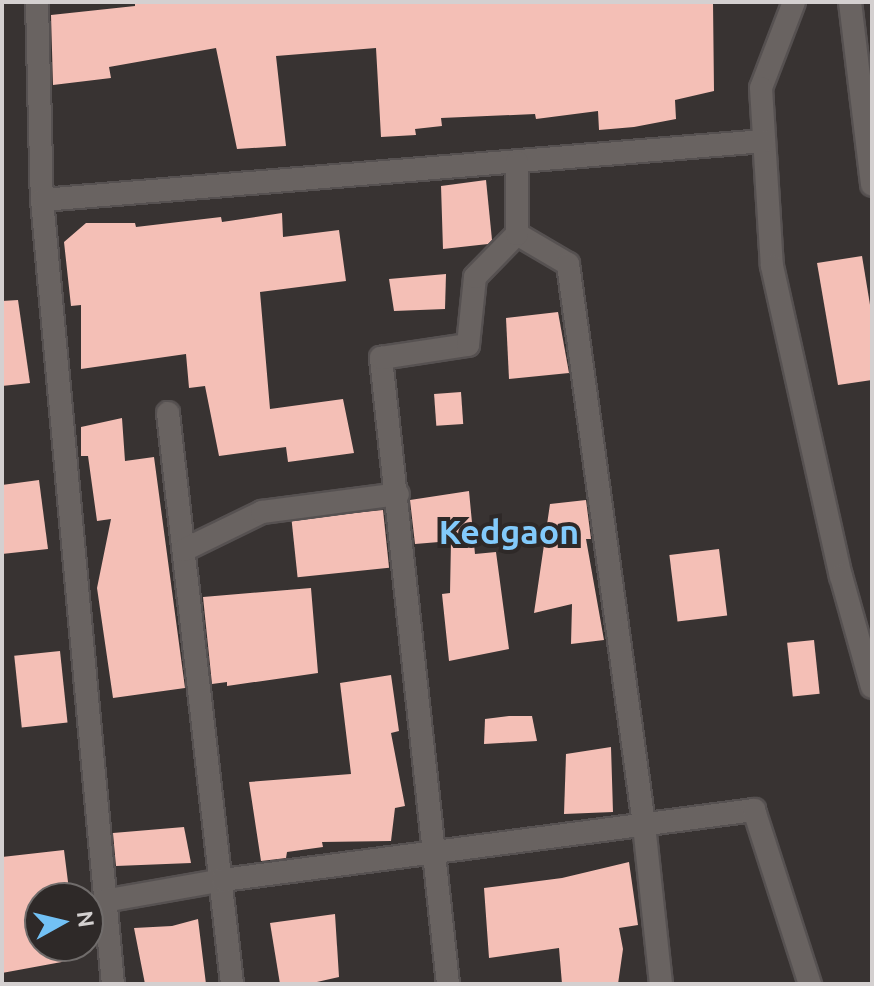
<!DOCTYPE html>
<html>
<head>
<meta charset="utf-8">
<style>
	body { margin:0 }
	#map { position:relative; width:874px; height:986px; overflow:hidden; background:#383332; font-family:Ubuntu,sans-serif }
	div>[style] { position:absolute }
	.building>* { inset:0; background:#f4bfb6; transform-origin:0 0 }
	.roads { filter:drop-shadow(2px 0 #565151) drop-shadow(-2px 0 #565151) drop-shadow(0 2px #565151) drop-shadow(0 -2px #565151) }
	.minor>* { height:22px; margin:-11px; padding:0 11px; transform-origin:11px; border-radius:11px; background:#696361 }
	span { translate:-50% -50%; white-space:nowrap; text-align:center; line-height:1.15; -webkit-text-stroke:8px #2e2928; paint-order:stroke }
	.district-label { font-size:34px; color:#82cafb; font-weight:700 }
	.frame { position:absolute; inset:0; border:4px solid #d4d0d0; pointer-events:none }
	.north { position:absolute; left:24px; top:882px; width:80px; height:80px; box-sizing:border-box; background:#2e2928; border:2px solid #706c6b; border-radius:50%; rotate:82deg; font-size:22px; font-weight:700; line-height:32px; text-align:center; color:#d4d0d0 }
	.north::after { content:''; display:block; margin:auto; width:28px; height:36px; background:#72c1f5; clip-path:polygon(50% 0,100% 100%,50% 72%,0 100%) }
</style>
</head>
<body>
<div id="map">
	<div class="building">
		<div style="clip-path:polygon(135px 2px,713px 2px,714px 91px,675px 100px,676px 119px,634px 127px,599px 130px,598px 111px,536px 119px,535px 114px,441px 118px,442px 126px,415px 129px,416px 135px,381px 137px,376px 48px,276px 56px,286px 146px,237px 149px,216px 48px,109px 67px,111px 78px,53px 85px,51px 15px,135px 6px)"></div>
		<div style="clip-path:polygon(486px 180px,492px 240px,488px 244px,443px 249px,441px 186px)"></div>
		<div style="clip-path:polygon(282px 213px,283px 237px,339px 230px,346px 281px,260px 292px,270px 409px,343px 399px,354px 453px,288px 462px,286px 447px,219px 456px,205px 386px,189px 388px,186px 354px,81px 369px,81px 305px,71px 306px,64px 242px,86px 223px,135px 223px,136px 227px,221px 217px,222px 222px)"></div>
		<div style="clip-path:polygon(862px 256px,872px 317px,872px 380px,838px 385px,817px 263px)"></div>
		<div style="clip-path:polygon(446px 274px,445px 309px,394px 311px,389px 279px)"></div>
		<div style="clip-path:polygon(18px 300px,30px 383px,2px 386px,2px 301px)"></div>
		<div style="clip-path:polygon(558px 312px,569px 373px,509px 379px,506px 318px)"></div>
		<div style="left:461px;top:392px;width:32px;height:27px;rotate:86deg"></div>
		<div style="clip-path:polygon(122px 418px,125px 461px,154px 457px,185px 688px,113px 698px,97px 588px,111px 519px,97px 521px,88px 456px,81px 456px,81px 427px)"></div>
		<div style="clip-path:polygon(39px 480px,48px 549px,2px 554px,2px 485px)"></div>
		<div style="clip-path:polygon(469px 491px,475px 554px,496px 552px,509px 649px,449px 661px,442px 594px,450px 593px,451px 541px,415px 544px,410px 500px)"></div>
		<div style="clip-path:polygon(586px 500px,591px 539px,586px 539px,604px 640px,571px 644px,572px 604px,534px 613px,550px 504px)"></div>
		<div style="left:383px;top:510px;width:58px;height:92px;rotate:84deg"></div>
		<div style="left:719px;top:549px;width:67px;height:50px;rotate:83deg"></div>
		<div style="clip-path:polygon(311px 588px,318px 673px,227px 686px,227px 682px,212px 684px,203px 597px)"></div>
		<div style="left:814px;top:640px;width:54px;height:27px;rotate:84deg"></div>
		<div style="left:60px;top:651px;width:72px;height:46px;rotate:84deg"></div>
		<div style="clip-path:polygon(391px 675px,399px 731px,391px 733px,405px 806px,395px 808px,391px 841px,322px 842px,323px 847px,287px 852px,286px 858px,261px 861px,249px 782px,351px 774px,340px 683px)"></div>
		<div style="clip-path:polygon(509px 716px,532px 716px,537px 741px,484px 744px,485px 719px)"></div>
		<div style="clip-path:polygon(611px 747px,613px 812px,564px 814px,566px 754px)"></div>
		<div style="clip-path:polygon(184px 827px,191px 863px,116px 866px,113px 833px)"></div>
		<div style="clip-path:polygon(64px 850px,70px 898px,40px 898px,40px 946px,76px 946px,78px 959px,2px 973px,2px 857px)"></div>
		<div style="clip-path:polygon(629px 862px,638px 925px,619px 928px,623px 949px,618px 984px,562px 984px,559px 948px,489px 958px,484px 888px,562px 878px)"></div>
		<div style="clip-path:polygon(335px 914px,339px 977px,308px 984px,280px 984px,270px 923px)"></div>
		<div style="clip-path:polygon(198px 919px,206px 984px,145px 984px,134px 928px,172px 926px)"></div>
	</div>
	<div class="roads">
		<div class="minor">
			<div style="left:37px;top:2px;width:198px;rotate:88.6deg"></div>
			<div style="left:42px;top:200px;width:787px;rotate:84.83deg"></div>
			<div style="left:794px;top:2px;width:92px;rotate:111deg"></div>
			<div style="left:761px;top:88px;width:178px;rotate:86.5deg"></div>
			<div style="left:772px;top:266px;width:318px;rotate:77.5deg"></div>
			<div style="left:841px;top:576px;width:115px;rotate:74.4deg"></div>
			<div style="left:850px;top:2px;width:184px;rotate:83.1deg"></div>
			<div style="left:42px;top:200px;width:724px;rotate:-4.67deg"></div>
			<div style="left:517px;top:234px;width:59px;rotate:30.5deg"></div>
			<div style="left:568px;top:264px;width:566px;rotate:82.28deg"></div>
			<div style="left:644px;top:825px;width:160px;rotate:83.9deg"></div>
			<div style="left:168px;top:413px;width:575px;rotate:83.6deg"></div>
			<div style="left:184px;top:550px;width:87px;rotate:-26deg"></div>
			<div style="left:262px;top:512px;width:137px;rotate:-7.5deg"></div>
			<div style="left:104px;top:901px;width:121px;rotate:-10deg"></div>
			<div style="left:223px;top:880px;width:536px;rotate:-7.51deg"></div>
			<div style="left:754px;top:810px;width:183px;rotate:72.2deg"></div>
			<div style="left:448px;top:984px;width:630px;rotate:-96.11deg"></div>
			<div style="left:381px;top:358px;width:88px;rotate:-8.5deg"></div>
			<div style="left:468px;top:345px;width:68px;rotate:-84.1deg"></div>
			<div style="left:475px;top:277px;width:60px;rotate:-45.7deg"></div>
			<div style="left:517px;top:234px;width:72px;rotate:-90deg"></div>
		</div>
	</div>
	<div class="district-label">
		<span style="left:509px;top:532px">Kedgaon</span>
	</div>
	<div class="frame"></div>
	<div class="north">N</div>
</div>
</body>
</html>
